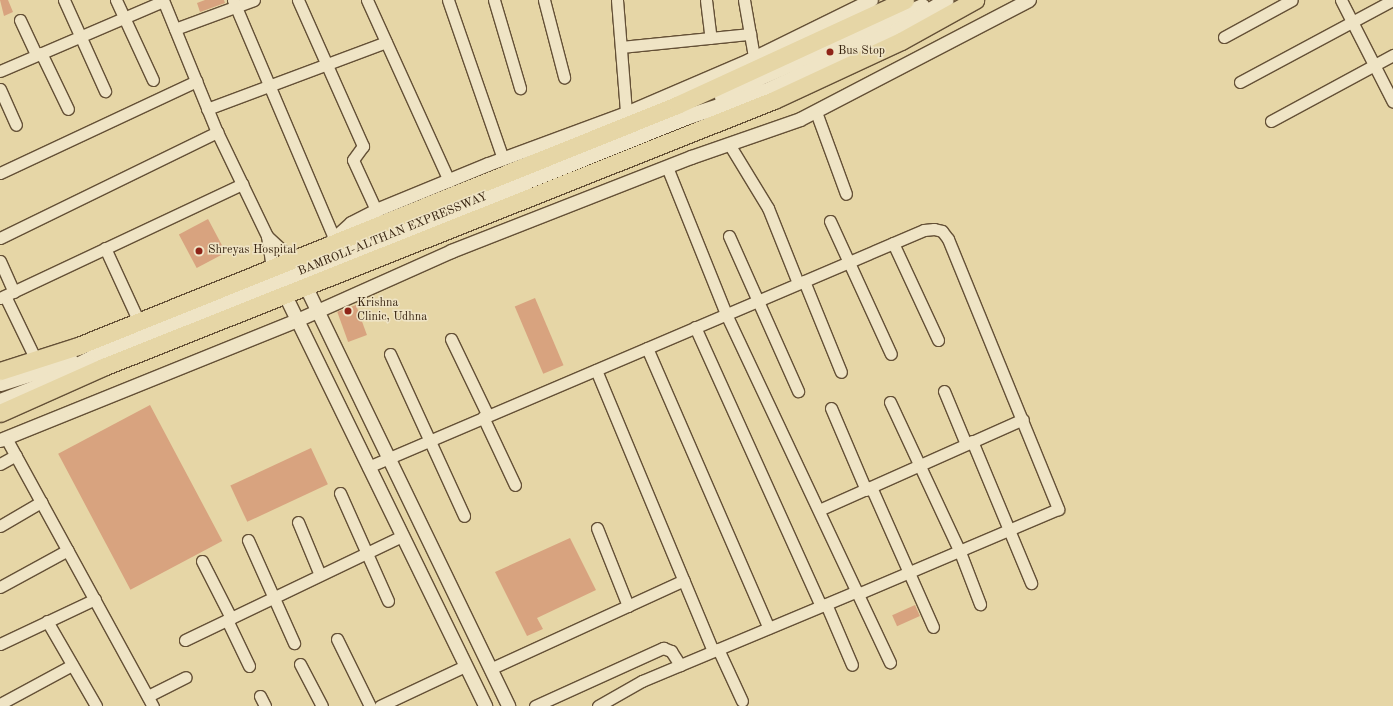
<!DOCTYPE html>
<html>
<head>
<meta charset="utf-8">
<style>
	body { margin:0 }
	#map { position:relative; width:1393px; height:706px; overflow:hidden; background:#e6d6a6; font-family:"Old Standard TT",serif }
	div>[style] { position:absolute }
	.building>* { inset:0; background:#d8a37f; transform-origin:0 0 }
	.roads { filter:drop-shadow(1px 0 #645036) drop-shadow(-1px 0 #645036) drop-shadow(0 1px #645036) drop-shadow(0 -1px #645036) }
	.minor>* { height:11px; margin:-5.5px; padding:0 5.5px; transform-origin:5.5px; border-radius:5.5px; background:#efe4c5 }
	.tertiary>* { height:13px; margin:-6.5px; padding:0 6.5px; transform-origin:6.5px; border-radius:6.5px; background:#efe4c5 }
	.secondary>* { height:15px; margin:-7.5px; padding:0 7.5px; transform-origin:7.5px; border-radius:7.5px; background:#efe4c5 }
	.primary>* { height:17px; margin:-8.5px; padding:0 8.5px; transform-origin:8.5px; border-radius:8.5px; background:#e6d6a6 }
	.dots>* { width:11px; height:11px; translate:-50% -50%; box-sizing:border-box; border:2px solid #efe4c5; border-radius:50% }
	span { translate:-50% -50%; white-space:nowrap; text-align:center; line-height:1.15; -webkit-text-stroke:3px #efe4c5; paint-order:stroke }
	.poi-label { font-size:12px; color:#382410 }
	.left { translate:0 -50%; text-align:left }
	.street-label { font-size:12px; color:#382410 }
</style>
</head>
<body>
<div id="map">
	<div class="building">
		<div style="clip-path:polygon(0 0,8px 0,13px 12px,4px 16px)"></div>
		<div style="clip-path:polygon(205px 0,224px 0,225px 3px,200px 12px,197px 3px)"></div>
		<div style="left:208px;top:219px;width:38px;height:33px;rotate:62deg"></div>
		<div style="left:535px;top:298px;width:73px;height:22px;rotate:67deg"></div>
		<div style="left:356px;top:305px;width:32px;height:20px;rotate:70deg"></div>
		<div style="left:150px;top:405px;width:154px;height:104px;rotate:62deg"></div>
		<div style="left:311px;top:448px;width:40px;height:89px;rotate:65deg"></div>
		<div style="clip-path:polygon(570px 538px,596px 590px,537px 618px,543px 629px,527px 636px,495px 572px)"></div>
		<div style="left:915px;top:605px;width:12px;height:25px;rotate:66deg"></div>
	</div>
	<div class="roads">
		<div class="minor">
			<div style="left:64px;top:0;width:100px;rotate:65.7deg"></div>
			<div style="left:116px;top:0;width:88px;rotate:65.2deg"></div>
			<div style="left:163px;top:0;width:143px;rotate:67.8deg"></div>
			<div style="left:217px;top:132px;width:115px;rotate:64.3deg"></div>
			<div style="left:267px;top:236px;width:33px;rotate:81deg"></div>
			<div style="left:233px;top:0;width:259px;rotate:67deg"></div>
			<div style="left:298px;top:0;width:160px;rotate:66deg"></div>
			<div style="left:363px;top:146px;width:17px;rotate:126deg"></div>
			<div style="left:353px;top:160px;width:55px;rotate:65.3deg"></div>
			<div style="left:367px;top:0;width:199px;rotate:65.6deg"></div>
			<div style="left:448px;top:0;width:168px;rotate:70.9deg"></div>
			<div style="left:494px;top:0;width:92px;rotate:73.5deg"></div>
			<div style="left:544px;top:0;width:80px;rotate:75.4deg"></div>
			<div style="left:617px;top:0;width:113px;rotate:85.4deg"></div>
			<div style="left:706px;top:0;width:38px;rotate:83deg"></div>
			<div style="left:744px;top:0;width:58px;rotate:80deg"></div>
			<div style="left:1341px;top:0;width:114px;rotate:63deg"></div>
			<div style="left:20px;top:20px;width:38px;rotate:65deg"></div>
			<div style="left:175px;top:29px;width:84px;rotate:-20.2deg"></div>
			<div style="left:1224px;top:37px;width:77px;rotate:-28.6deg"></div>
			<div style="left:621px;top:47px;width:130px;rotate:-5.8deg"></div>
			<div style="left:41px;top:53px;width:62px;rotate:64.3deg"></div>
			<div style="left:0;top:71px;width:177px;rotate:-23.2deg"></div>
			<div style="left:1240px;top:82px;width:174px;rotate:-28.2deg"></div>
			<div style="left:0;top:89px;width:39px;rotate:66deg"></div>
			<div style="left:207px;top:109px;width:191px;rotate:-20.5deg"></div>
			<div style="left:816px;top:112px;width:87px;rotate:69.9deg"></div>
			<div style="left:1271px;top:121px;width:139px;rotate:-28.4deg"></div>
			<div style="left:729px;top:144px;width:75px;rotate:58.6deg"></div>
			<div style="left:768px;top:208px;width:81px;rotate:68.2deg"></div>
			<div style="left:667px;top:167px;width:158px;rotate:68.1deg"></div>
			<div style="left:726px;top:314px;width:385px;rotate:64.8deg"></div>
			<div style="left:0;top:173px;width:217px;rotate:-25.1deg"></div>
			<div style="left:830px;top:221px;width:146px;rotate:65.4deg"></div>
			<div style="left:267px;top:236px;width:35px;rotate:43deg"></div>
			<div style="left:729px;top:236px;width:170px;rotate:66deg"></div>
			<div style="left:0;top:238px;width:242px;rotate:-26deg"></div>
			<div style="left:893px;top:243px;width:107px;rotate:65.1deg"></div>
			<div style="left:105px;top:248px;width:81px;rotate:65.3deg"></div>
			<div style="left:0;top:261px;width:34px;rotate:66deg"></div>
			<div style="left:804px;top:281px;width:98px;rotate:67.9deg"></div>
			<div style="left:5px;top:296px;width:69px;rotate:64.2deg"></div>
			<div style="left:0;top:298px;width:268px;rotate:-25.2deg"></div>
			<div style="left:695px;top:327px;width:306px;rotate:65.7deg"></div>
			<div style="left:451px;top:339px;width:85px;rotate:64.3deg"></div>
			<div style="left:647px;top:348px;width:305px;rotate:66.5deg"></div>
			<div style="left:390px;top:354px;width:178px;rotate:65.4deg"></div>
			<div style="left:596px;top:370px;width:304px;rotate:67.4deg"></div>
			<div style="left:944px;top:391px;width:57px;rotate:67.5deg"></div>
			<div style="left:890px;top:402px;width:166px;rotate:65deg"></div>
			<div style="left:960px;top:552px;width:56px;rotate:69deg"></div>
			<div style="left:831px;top:408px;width:89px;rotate:66.9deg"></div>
			<div style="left:483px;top:417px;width:75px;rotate:64.8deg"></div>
			<div style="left:6px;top:438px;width:306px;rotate:61.3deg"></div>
			<div style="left:972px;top:441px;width:154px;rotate:67.4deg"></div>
			<div style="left:0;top:464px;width:18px;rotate:-29deg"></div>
			<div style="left:368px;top:467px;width:604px;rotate:-23.09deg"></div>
			<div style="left:924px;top:230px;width:10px;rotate:-6deg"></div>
			<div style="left:934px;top:229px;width:8px;rotate:14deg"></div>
			<div style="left:942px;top:231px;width:10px;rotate:53deg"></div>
			<div style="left:948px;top:239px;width:292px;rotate:67.8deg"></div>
			<div style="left:1058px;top:509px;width:217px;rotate:157deg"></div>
			<div style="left:871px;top:487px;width:153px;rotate:66.1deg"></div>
			<div style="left:340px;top:493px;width:118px;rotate:66deg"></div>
			<div style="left:819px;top:510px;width:223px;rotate:-24deg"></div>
			<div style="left:298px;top:522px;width:57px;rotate:67.5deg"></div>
			<div style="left:0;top:526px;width:48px;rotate:-30.3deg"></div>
			<div style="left:597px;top:528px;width:84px;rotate:68.3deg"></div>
			<div style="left:248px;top:540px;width:113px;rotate:65.9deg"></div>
			<div style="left:202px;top:561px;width:64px;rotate:63deg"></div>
			<div style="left:0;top:587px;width:77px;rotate:-28.6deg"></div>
			<div style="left:826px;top:604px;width:66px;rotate:66.9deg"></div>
			<div style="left:227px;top:620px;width:51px;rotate:64.4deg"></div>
			<div style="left:47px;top:621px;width:98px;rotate:60deg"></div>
			<div style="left:337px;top:639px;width:75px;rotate:63.8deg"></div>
			<div style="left:185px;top:640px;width:241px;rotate:-25.6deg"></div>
			<div style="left:0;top:644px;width:105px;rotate:-25.3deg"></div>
			<div style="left:718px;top:649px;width:57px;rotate:65.2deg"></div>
			<div style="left:300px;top:664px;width:47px;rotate:62.4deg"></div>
			<div style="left:490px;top:669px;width:213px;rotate:-24.6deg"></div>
			<div style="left:148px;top:696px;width:42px;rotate:-26.6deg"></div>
			<div style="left:260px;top:696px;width:11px;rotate:63deg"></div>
			<div style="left:0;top:704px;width:82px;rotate:-28.4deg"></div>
			<div style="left:380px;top:706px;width:94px;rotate:-25.2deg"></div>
			<div style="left:535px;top:706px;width:141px;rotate:-24.4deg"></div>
			<div style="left:663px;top:648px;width:9px;rotate:21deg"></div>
			<div style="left:671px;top:651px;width:17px;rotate:57deg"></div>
			<div style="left:598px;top:706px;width:51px;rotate:-29.6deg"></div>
			<div style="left:642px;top:681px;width:233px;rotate:-22.7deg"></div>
		</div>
		<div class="tertiary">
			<div style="left:329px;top:243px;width:30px;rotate:-42deg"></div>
			<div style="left:351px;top:223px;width:28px;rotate:-27deg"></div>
			<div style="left:376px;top:210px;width:121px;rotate:-22.3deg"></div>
			<div style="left:488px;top:164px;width:147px;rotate:-20.3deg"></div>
			<div style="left:626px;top:113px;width:134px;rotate:-23.3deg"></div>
			<div style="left:749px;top:60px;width:136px;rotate:-26.2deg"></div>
			<div style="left:302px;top:279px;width:474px;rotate:64.2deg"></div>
			<div style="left:281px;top:287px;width:466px;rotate:64deg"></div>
			<div style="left:0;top:440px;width:320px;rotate:-22deg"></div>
			<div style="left:297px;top:320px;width:169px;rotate:-24.1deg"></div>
			<div style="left:451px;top:251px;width:258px;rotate:-21.4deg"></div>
			<div style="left:691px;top:157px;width:115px;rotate:-19.2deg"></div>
			<div style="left:800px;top:119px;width:258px;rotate:-27.5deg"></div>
		</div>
		<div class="secondary">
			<div style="left:722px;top:97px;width:41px;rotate:-27.8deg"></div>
			<div style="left:758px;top:78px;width:179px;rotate:-23.7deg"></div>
			<div style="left:0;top:383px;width:74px;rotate:-17.2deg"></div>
			<div style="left:0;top:401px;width:34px;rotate:-21deg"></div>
			<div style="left:32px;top:389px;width:75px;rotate:-27.9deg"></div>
			<div style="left:98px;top:354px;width:636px;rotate:-21.97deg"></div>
			<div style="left:688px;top:116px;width:81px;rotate:-18deg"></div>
			<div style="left:765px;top:91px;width:145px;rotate:-24.8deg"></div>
			<div style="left:897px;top:30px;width:57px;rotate:-31.5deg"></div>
		</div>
		<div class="primary">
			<div style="left:0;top:371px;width:82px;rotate:-17.8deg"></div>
			<div style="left:78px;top:346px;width:646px;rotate:-21.92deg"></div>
			<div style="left:677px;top:105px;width:251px;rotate:-24.7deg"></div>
			<div style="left:0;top:413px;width:113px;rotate:-24.1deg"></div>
			<div style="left:103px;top:367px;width:722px;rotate:-21.7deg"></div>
			<div style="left:774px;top:100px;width:140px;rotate:-24.9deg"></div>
			<div style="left:901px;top:41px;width:85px;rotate:-29deg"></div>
		</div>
	</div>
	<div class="dots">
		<div style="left:830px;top:52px;background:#8f2418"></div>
		<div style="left:199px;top:251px;background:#8f2418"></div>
		<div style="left:348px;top:311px;background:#8f2418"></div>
	</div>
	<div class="poi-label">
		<span class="left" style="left:838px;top:52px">Bus Stop</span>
		<span class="left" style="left:208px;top:251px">Shreyas Hospital</span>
		<span class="left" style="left:357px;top:311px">Krishna<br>Clinic, Udhna</span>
	</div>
	<div class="street-label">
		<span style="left:393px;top:235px;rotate:-22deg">BAMROLI-ALTHAN EXPRESSWAY</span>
	</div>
</div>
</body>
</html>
